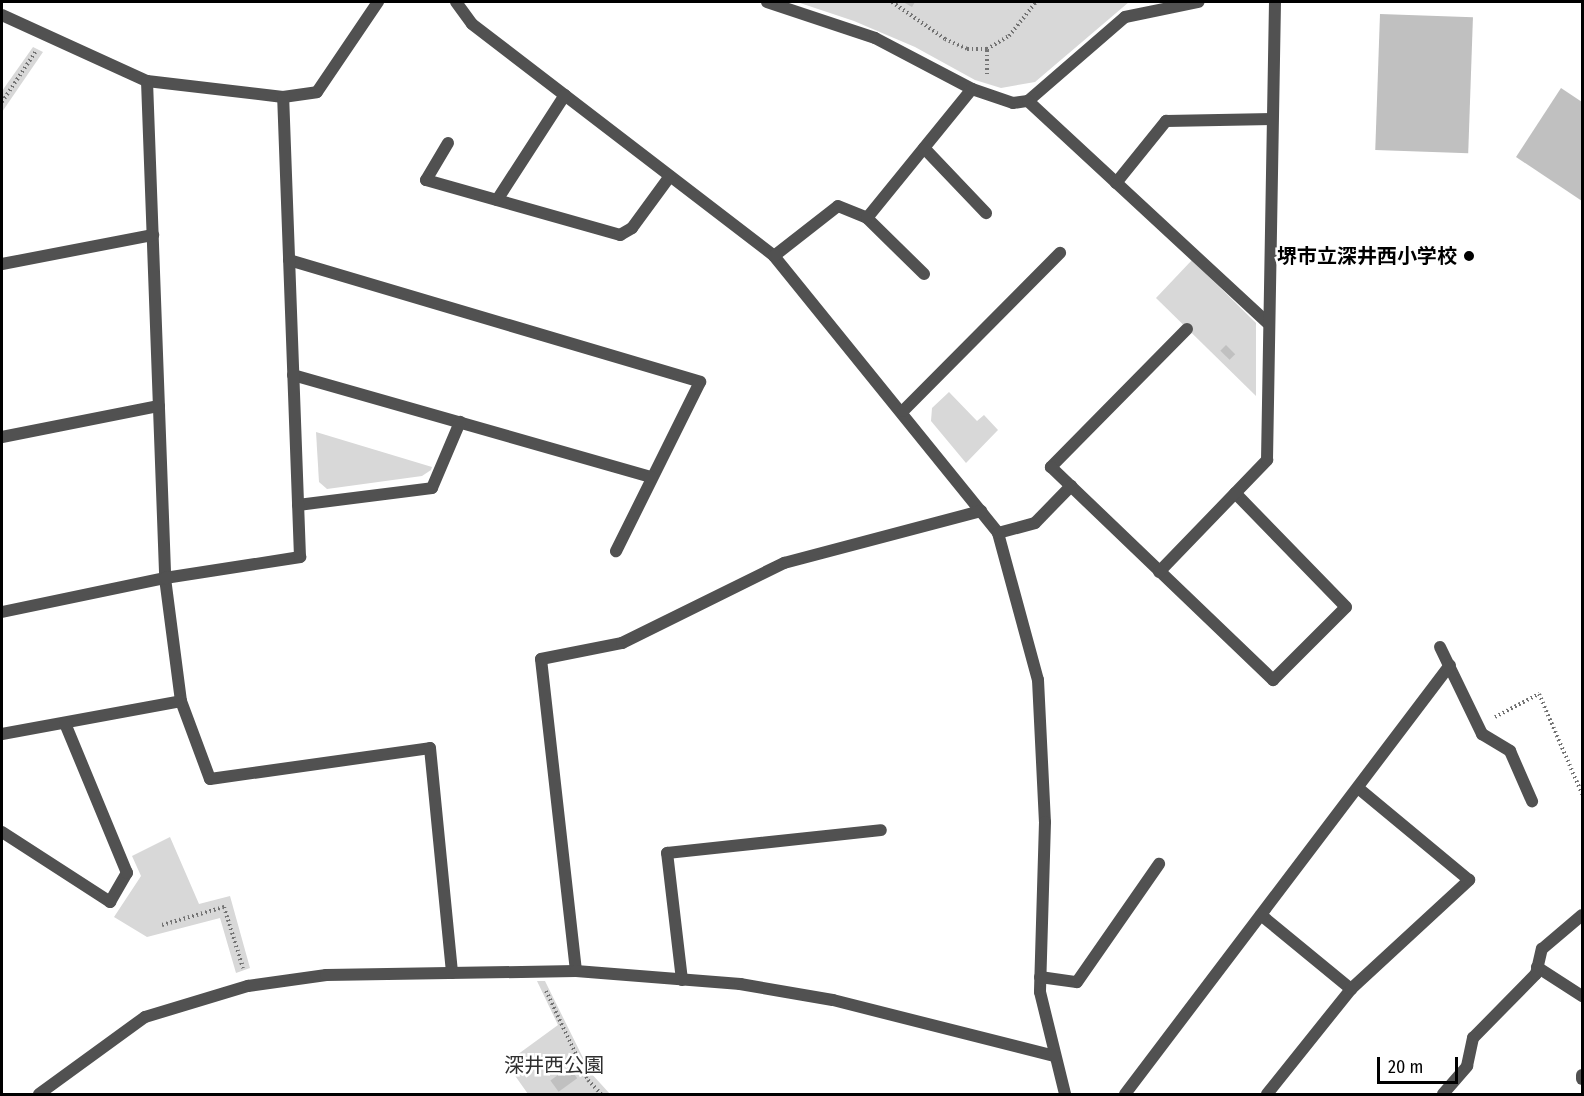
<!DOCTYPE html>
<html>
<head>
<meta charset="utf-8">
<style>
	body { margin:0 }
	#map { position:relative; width:1584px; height:1096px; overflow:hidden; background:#fff; font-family:"Fira Sans Condensed","Noto Sans JP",sans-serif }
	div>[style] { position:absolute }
	.green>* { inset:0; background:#d8d8d8 }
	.building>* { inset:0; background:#c0c0c0; transform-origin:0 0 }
	.path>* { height:4px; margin-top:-2px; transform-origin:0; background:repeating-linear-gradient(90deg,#737373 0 1.5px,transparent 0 4.5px) }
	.minor>* { height:12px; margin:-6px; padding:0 6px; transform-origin:6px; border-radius:6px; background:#515151 }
	.dots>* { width:16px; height:16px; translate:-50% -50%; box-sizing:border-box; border:3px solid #fff; border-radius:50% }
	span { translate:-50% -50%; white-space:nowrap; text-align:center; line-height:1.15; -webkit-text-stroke:5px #fff; paint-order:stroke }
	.poi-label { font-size:20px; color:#000; font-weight:700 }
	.right { translate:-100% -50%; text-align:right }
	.park-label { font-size:20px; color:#2f2f2f }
	.frame { position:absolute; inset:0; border:3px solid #000; pointer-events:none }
	.scale { position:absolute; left:1377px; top:1057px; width:81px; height:27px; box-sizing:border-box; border:3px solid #000; border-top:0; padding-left:8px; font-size:18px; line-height:21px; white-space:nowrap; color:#000; -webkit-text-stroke:4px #fff; paint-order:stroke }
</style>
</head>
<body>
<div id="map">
	<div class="green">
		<div style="clip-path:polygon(797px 2px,1129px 2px,1035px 82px,1001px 88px,975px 80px,915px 47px,854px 21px)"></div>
		<div style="clip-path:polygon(33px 47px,43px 52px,2px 112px,2px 91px)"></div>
		<div style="clip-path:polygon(1192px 260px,1256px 323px,1256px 396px,1156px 298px)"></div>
		<div style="clip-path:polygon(949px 392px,977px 421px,984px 415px,998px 430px,966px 463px,931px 421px,932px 408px)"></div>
		<div style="clip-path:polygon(316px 432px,432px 467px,431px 470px,422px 476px,327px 489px,319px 482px)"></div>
		<div style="clip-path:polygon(170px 837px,199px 904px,230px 896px,250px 968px,236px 973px,220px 918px,147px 937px,114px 917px,141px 876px,132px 856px)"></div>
		<div style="clip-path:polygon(537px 981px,545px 981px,590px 1072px,610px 1094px,528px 1094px,506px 1063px,558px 1025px)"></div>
	</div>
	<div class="building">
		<div style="clip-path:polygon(903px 2px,915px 2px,912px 7px)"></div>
		<div style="left:1380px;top:14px;width:93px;height:136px;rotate:2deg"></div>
		<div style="clip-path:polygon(1561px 88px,1582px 102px,1582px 201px,1516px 157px)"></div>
		<div style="left:1226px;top:345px;width:13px;height:8px;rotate:45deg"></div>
		<div style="left:569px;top:1067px;width:14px;height:23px;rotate:54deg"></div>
	</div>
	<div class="path">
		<div style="left:892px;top:2px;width:65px;rotate:34.9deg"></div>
		<div style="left:945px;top:39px;width:24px;rotate:24deg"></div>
		<div style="left:967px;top:49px;width:20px"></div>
		<div style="left:987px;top:49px;width:26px;rotate:-31deg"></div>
		<div style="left:1009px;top:36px;width:43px;rotate:-51.5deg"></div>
		<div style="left:987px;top:50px;width:25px;rotate:90deg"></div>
		<div style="left:2px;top:102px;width:61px;rotate:-56.3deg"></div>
		<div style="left:1495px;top:717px;width:50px;rotate:-27.6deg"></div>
		<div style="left:1539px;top:694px;width:109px;rotate:66.7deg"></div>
		<div style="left:162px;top:925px;width:65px;rotate:-16.2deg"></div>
		<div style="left:224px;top:907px;width:64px;rotate:72.7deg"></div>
		<div style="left:546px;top:991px;width:98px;rotate:64.7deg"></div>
		<div style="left:588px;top:1080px;width:19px;rotate:47deg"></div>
	</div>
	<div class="minor">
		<div style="left:456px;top:2px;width:27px;rotate:54deg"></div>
		<div style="left:472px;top:24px;width:381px;rotate:37.5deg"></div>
		<div style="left:774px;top:256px;width:356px;rotate:51deg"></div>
		<div style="left:998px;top:533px;width:152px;rotate:74.8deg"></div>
		<div style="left:1038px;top:680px;width:142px;rotate:87.2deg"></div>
		<div style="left:1045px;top:822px;width:170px;rotate:91.7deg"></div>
		<div style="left:1040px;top:992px;width:105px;rotate:76.2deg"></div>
		<div style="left:767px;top:2px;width:114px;rotate:18.4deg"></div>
		<div style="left:875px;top:38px;width:110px;rotate:27.7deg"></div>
		<div style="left:972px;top:89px;width:43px;rotate:18.9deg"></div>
		<div style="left:1013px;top:103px;width:15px;rotate:-8deg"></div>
		<div style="left:1028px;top:101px;width:128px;rotate:-40.9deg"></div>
		<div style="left:1125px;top:17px;width:75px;rotate:-11.6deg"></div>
		<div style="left:2px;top:15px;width:159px;rotate:24.5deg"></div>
		<div style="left:147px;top:81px;width:137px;rotate:6.7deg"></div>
		<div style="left:283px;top:97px;width:34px;rotate:-8deg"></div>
		<div style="left:317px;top:92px;width:109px;rotate:-55.9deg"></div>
		<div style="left:147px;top:81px;width:497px;rotate:87.9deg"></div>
		<div style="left:165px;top:578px;width:124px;rotate:82.6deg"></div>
		<div style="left:181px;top:701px;width:83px;rotate:69.6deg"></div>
		<div style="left:210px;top:779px;width:222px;rotate:-8deg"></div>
		<div style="left:430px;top:748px;width:226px;rotate:84.4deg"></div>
		<div style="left:1028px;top:101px;width:326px;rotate:42.8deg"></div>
		<div style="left:448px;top:143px;width:43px;rotate:120.7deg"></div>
		<div style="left:426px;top:180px;width:202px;rotate:15.8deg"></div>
		<div style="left:620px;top:235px;width:14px;rotate:-30deg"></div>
		<div style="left:632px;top:228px;width:64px;rotate:-53.8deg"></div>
		<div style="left:924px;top:148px;width:90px;rotate:46.4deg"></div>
		<div style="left:1116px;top:183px;width:80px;rotate:-51.1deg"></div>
		<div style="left:1166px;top:121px;width:106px;rotate:-1.1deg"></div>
		<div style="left:497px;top:200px;width:125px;rotate:-57.1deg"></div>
		<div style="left:867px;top:218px;width:80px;rotate:44.5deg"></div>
		<div style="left:774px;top:256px;width:81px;rotate:-38deg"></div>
		<div style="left:838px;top:206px;width:31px;rotate:22deg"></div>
		<div style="left:867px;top:218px;width:166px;rotate:-50.9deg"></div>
		<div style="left:289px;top:260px;width:429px;rotate:16.5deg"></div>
		<div style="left:700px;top:382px;width:189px;rotate:116.4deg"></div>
		<div style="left:2px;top:264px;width:154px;rotate:-10.9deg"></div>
		<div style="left:1187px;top:329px;width:194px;rotate:134.6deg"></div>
		<div style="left:1051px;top:467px;width:308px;rotate:43.8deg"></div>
		<div style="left:1273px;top:680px;width:103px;rotate:-45deg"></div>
		<div style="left:1346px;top:607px;width:159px;rotate:-134.2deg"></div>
		<div style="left:293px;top:375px;width:373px;rotate:15.9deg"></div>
		<div style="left:903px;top:411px;width:223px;rotate:-45.2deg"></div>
		<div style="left:2px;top:437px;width:160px;rotate:-11.2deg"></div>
		<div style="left:298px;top:505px;width:135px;rotate:-7.2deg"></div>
		<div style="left:432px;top:488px;width:72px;rotate:-67deg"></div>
		<div style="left:998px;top:533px;width:38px;rotate:-15deg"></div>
		<div style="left:1035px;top:523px;width:52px;rotate:-45.8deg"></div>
		<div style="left:1159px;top:572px;width:156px;rotate:-46deg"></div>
		<div style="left:1267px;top:460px;width:458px;rotate:-89deg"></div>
		<div style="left:2px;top:612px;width:167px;rotate:-11.8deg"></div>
		<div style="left:165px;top:578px;width:137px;rotate:-8.8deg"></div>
		<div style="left:300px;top:557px;width:460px;rotate:-92.1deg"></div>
		<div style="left:1440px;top:647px;width:97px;rotate:64.2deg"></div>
		<div style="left:1482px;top:734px;width:33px;rotate:31deg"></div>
		<div style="left:1510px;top:751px;width:55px;rotate:66.3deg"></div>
		<div style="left:2px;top:734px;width:182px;rotate:-10.4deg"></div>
		<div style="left:2px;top:832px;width:129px;rotate:32.9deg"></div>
		<div style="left:110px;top:902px;width:34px;rotate:-60deg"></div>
		<div style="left:127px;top:873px;width:162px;rotate:-112.5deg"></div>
		<div style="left:1261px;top:915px;width:117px;rotate:39.4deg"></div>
		<div style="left:1537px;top:967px;width:54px;rotate:32.8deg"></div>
		<div style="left:576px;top:971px;width:314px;rotate:-96.4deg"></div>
		<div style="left:541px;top:659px;width:83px;rotate:-11.2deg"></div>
		<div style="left:622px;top:643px;width:181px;rotate:-26.3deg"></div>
		<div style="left:784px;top:563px;width:204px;rotate:-14.8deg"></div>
		<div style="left:1040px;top:977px;width:37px;rotate:8deg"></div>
		<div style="left:1077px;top:982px;width:144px;rotate:-55.2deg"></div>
		<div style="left:682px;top:980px;width:128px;rotate:-96.7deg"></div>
		<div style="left:667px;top:853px;width:215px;rotate:-6.1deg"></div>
		<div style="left:1582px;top:1075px;width:4px;rotate:90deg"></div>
		<div style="left:39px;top:1094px;width:131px;rotate:-36deg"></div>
		<div style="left:145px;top:1017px;width:108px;rotate:-16.8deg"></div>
		<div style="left:248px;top:986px;width:79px;rotate:-8deg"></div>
		<div style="left:326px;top:975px;width:250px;rotate:-0.9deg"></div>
		<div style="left:576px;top:971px;width:165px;rotate:4.5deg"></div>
		<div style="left:740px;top:984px;width:94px;rotate:9.8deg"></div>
		<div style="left:833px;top:1000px;width:229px;rotate:14.2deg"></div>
		<div style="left:1125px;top:1094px;width:538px;rotate:-52.85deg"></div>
		<div style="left:1267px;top:1094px;width:134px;rotate:-51.3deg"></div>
		<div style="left:1351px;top:989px;width:161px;rotate:-42.7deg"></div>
		<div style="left:1469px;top:880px;width:144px;rotate:-140.3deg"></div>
		<div style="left:1443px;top:1094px;width:37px;rotate:-49deg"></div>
		<div style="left:1467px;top:1066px;width:29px;rotate:-78deg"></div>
		<div style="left:1473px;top:1038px;width:90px;rotate:-45.5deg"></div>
		<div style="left:1536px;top:974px;width:26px;rotate:-77deg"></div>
		<div style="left:1542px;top:949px;width:52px;rotate:-40.4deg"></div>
	</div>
	<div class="dots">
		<div style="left:1469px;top:256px;background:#000"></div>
	</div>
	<div class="poi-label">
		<span class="right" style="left:1457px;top:256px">堺市立深井西小学校</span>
	</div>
	<div class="park-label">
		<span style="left:554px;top:1065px">深井西公園</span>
	</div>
	<div class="frame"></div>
	<div class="scale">20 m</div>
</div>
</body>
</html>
